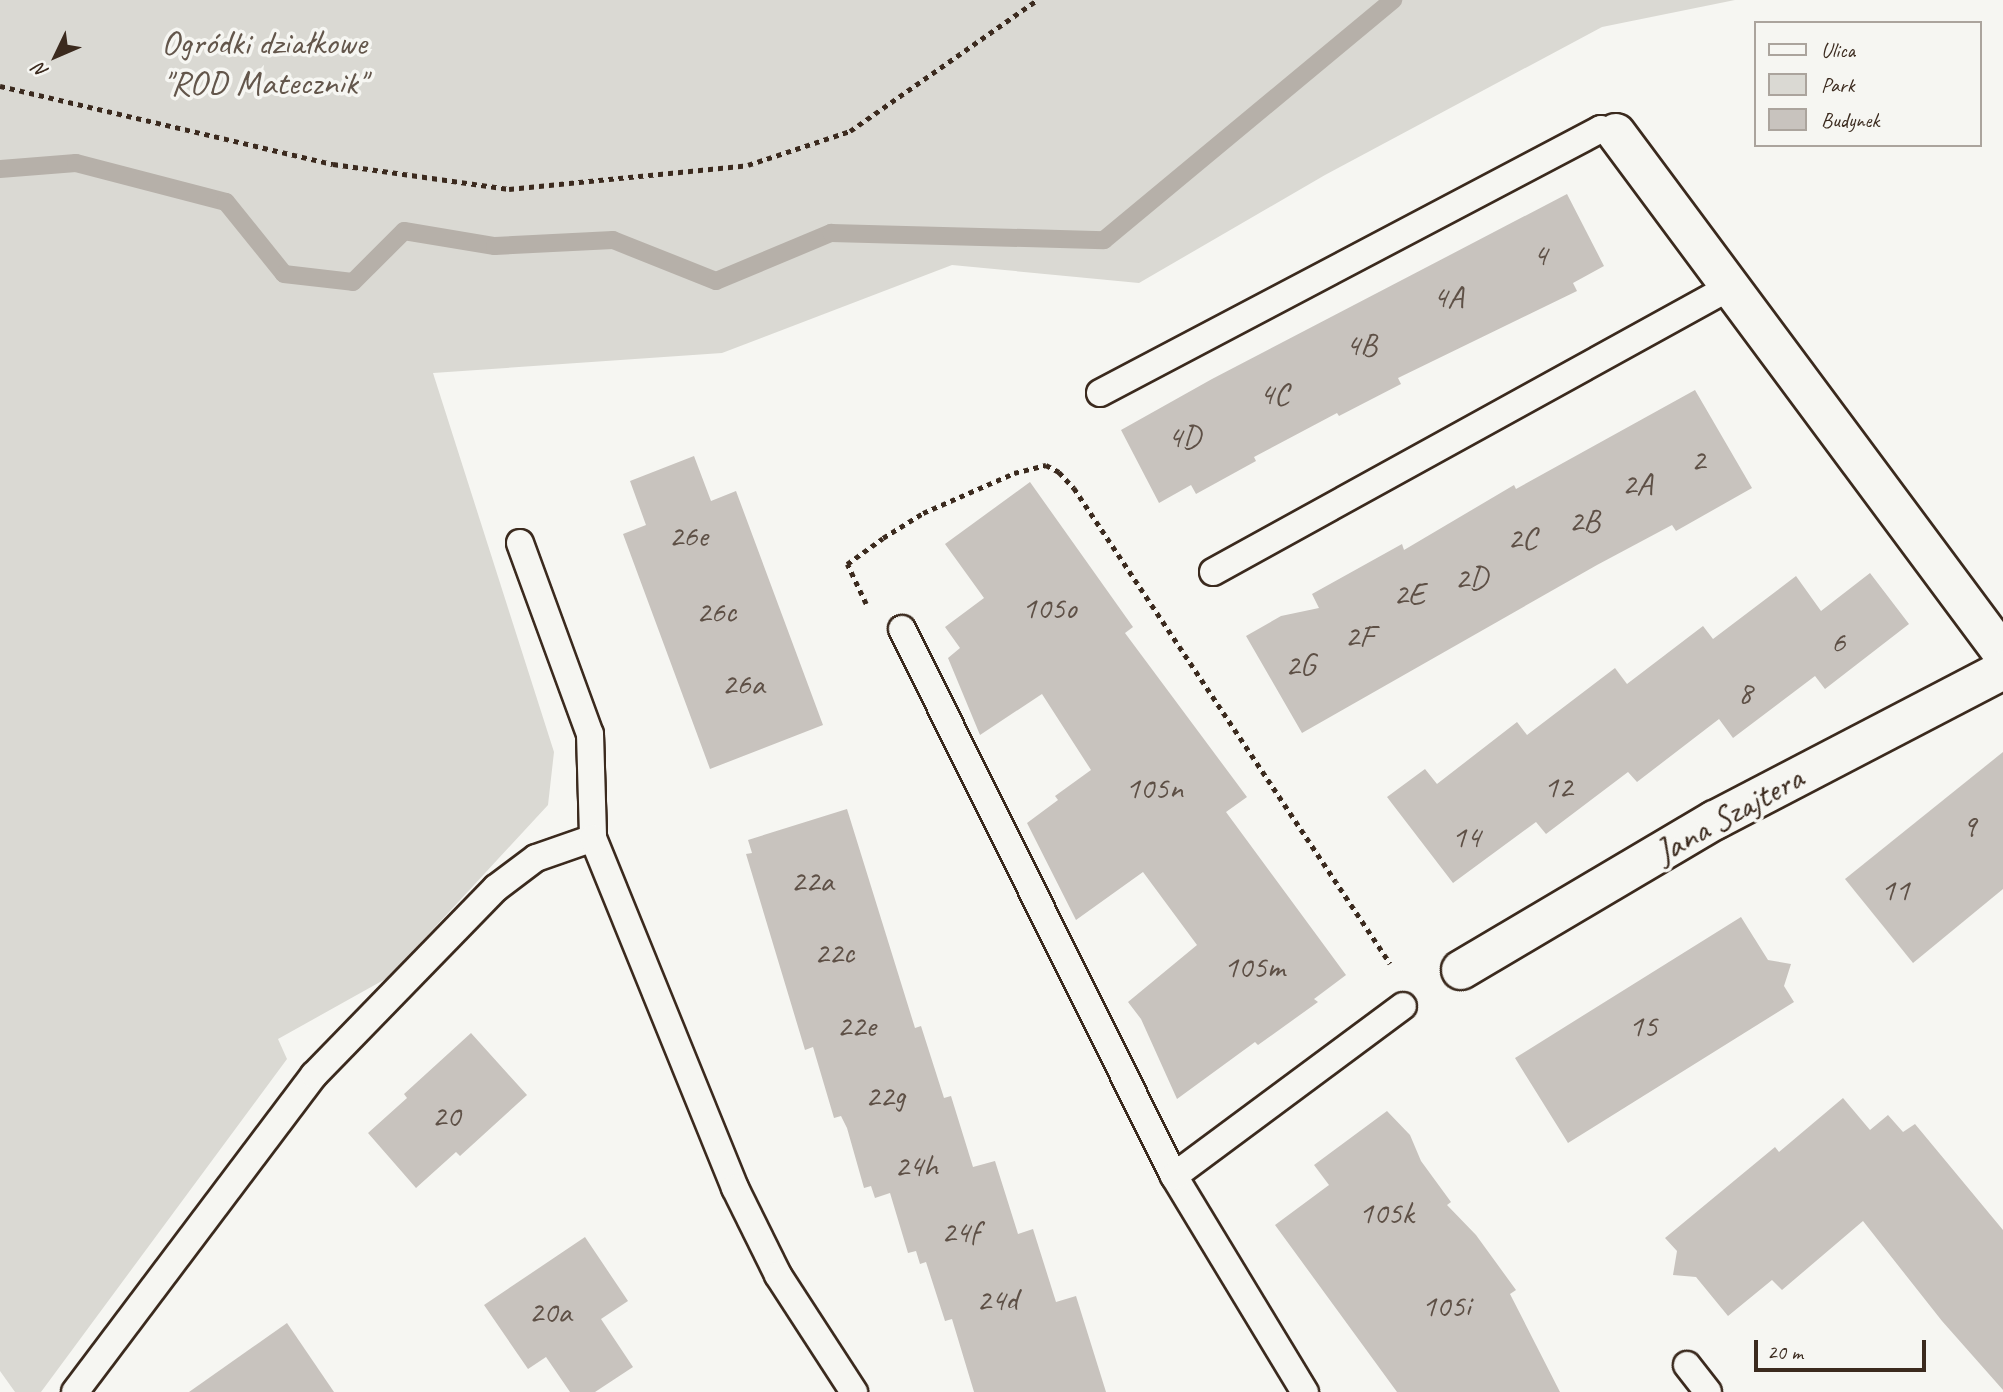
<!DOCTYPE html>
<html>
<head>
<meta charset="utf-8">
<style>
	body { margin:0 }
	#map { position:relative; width:2003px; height:1392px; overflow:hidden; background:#f6f6f2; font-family:Caveat,sans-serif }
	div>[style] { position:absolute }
	.green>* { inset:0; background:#dad9d3 }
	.stream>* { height:18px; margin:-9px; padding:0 9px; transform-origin:9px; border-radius:9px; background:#b6b0a9 }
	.building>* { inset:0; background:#c8c3be }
	.path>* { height:4.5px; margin-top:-2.25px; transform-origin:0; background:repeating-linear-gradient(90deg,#3b2a1e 0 5px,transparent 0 10px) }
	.roads { filter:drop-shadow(2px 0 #3b2a1e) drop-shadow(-2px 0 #3b2a1e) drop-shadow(0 2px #3b2a1e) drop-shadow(0 -2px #3b2a1e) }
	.service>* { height:26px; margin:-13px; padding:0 13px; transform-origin:13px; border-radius:13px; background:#f6f6f2 }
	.minor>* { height:38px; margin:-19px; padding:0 19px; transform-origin:19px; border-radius:19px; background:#f6f6f2 }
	span { translate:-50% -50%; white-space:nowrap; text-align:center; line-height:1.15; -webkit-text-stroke:7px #f6f6f2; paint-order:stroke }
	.number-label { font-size:32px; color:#5e5046 }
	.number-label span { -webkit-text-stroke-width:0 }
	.park-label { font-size:35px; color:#63564b }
	.street-label { font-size:35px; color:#3b2a1e }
	.legend { position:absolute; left:1754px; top:21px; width:228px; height:126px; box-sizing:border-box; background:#f6f6f2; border:2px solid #aba49d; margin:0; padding:9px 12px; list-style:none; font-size:21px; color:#3b2a1e }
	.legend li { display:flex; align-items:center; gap:14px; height:35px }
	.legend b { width:35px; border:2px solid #aba49d }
	.north { position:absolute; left:21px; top:21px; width:70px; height:70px; -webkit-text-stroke:5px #f6f6f2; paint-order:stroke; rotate:226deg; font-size:19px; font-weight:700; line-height:28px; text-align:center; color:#3b2a1e }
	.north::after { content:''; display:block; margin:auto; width:24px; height:32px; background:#3b2a1e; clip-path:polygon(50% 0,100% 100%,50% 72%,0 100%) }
	.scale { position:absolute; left:1754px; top:1340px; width:172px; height:32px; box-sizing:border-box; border:4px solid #3b2a1e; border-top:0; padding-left:9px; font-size:21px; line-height:24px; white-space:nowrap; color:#3b2a1e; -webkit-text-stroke:5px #f6f6f2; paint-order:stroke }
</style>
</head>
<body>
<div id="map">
	<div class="green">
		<div style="clip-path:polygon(0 0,1735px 0,1602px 27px,1325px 175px,1139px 283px,952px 265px,722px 353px,433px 373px,554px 752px,548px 805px,389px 977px,278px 1039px,287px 1059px,41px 1392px,15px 1392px,0 1371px)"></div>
	</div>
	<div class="stream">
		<div style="left:0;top:169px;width:76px;rotate:-4.5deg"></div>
		<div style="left:76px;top:163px;width:155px;rotate:14.6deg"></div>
		<div style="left:226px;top:202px;width:92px;rotate:51.1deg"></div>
		<div style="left:284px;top:274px;width:69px;rotate:6.6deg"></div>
		<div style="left:353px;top:282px;width:72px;rotate:-45deg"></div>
		<div style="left:404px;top:231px;width:92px;rotate:9.4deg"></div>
		<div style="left:495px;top:246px;width:118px;rotate:-2.9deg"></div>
		<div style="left:613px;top:240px;width:111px;rotate:21.7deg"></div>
		<div style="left:716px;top:281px;width:125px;rotate:-22.7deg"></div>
		<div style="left:831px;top:233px;width:273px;rotate:1.5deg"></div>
		<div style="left:1104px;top:240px;width:376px;rotate:-39.7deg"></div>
	</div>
	<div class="building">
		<div style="clip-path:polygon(1567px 194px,1604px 266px,1573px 283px,1577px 291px,1398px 378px,1401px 384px,1339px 416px,1337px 413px,1254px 457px,1256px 461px,1196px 494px,1191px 485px,1159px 503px,1121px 430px,1212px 379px)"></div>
		<div style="clip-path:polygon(1695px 390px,1752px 488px,1676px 531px,1672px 525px,1597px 565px,1302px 733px,1246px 636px,1281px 616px,1319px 608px,1312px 594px,1402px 544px,1404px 550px,1514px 485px,1516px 489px)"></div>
		<div style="clip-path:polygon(694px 456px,711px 501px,736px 491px,823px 725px,710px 769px,623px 534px,646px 525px,630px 481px)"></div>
		<div style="clip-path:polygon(1030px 482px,1133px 627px,1125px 633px,1247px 797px,1226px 812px,1346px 975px,1314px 999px,1318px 1002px,1258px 1045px,1255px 1042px,1177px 1099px,1141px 1019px,1128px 1002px,1197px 945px,1143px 872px,1076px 920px,1027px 823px,1058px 800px,1055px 796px,1091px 770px,1042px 694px,980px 735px,948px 658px,960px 648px,945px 627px,984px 598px,945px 544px)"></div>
		<div style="clip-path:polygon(1870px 573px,1909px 624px,1825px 689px,1815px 676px,1733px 738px,1719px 719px,1637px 782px,1628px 772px,1546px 834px,1536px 822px,1453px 883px,1387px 797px,1425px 769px,1437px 784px,1517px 722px,1527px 735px,1615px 668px,1627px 684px,1703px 626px,1713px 639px,1796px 576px,1821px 611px)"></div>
		<div style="clip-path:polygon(2003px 752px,2003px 889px,1913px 963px,1845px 879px)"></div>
		<div style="clip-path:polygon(847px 809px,915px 1028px,921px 1026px,944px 1098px,951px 1096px,973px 1167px,995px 1161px,1018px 1234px,1033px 1229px,1056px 1302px,1076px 1296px,1106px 1392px,974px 1392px,952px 1319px,945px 1321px,926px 1262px,920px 1264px,916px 1251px,908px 1253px,890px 1193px,875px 1198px,871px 1186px,864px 1188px,847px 1128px,841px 1116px,834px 1118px,813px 1047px,805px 1050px,746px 854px,752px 853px,748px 840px)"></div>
		<div style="clip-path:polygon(1741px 917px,1768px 960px,1791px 964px,1784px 986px,1794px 1002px,1568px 1143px,1515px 1058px)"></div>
		<div style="clip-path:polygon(471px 1033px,527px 1095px,460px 1156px,456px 1152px,416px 1188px,368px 1133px,407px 1098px,404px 1094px)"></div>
		<div style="clip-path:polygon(1843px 1098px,1870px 1130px,1888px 1115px,1903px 1132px,1915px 1124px,2003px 1230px,2003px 1390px,1942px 1321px,1863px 1221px,1782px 1290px,1772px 1280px,1728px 1316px,1696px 1277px,1673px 1275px,1677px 1251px,1665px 1238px,1775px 1147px,1779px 1152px)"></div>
		<div style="clip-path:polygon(1387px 1111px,1410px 1135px,1421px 1161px,1451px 1202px,1447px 1205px,1476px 1235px,1516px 1290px,1510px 1294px,1560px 1392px,1397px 1392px,1275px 1225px,1329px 1185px,1314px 1165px)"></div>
		<div style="clip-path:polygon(585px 1237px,628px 1301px,601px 1319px,633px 1367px,595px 1392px,570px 1392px,546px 1357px,528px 1369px,484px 1305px)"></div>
		<div style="clip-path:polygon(287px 1323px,334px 1392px,189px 1392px)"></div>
	</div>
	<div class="path">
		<div style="left:0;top:86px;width:342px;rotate:13.2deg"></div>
		<div style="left:333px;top:164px;width:178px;rotate:8.1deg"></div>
		<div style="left:509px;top:189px;width:240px;rotate:-5.7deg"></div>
		<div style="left:748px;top:165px;width:108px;rotate:-18.4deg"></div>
		<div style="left:850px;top:131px;width:228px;rotate:-35deg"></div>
		<div style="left:866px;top:604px;width:44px;rotate:-115.4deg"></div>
		<div style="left:847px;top:564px;width:44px;rotate:-35.8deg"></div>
		<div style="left:883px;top:538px;width:47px;rotate:-32deg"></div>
		<div style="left:923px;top:513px;width:99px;rotate:-23.7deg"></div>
		<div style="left:1014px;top:473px;width:33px;rotate:-14deg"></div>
		<div style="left:1046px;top:465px;width:15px;rotate:28deg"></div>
		<div style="left:1059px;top:472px;width:22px;rotate:47deg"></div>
		<div style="left:1074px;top:488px;width:571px;rotate:56.37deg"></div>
	</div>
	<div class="roads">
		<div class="service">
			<div style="left:1100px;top:393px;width:566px;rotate:-27.79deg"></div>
			<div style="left:1601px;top:129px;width:16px;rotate:15deg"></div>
			<div style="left:520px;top:543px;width:203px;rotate:69.9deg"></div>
			<div style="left:590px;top:734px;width:104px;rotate:88.3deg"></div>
			<div style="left:1213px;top:572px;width:590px;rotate:-28.87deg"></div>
			<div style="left:902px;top:629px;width:611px;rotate:63.56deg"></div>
			<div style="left:1174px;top:1176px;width:253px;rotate:58.8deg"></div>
			<div style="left:1174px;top:1176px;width:285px;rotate:-36.6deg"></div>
			<div style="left:1687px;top:1365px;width:34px;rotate:52deg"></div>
			<div style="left:75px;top:1392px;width:397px;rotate:-53deg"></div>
			<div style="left:314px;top:1075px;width:261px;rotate:-45.8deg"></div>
			<div style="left:496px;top:888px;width:50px;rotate:-36.9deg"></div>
			<div style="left:536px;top:858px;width:60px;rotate:-19.3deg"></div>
			<div style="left:593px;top:838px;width:378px;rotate:67.9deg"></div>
			<div style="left:735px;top:1188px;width:97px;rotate:63.7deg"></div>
			<div style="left:778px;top:1275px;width:140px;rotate:57deg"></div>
		</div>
		<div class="minor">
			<div style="left:1616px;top:133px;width:649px;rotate:53.39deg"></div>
			<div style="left:1461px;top:970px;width:295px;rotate:-30.6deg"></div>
			<div style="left:1715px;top:820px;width:325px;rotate:-27.5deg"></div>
		</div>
	</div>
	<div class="number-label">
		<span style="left:1540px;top:255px">4</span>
		<span style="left:1448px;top:297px">4A</span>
		<span style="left:1361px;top:345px">4B</span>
		<span style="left:1274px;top:394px">4C</span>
		<span style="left:1184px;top:437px">4D</span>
		<span style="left:1698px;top:460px">2</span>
		<span style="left:1637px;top:484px">2A</span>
		<span style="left:1584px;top:521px">2B</span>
		<span style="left:688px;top:536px">26e</span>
		<span style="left:1522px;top:538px">2C</span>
		<span style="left:1471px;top:578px">2D</span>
		<span style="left:1409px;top:594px">2E</span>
		<span style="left:1049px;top:608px">105o</span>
		<span style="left:716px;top:612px">26c</span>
		<span style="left:1359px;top:636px">2F</span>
		<span style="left:1838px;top:642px">6</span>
		<span style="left:1300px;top:665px">2G</span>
		<span style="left:743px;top:684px">26a</span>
		<span style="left:1745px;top:693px">8</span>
		<span style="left:1558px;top:787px">12</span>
		<span style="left:1154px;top:788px">105n</span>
		<span style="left:1969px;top:826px">9</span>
		<span style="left:1466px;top:837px">14</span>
		<span style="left:812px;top:881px">22a</span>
		<span style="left:1895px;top:890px">11</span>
		<span style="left:834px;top:953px">22c</span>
		<span style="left:1254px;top:967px">105m</span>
		<span style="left:856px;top:1026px">22e</span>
		<span style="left:1643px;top:1026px">15</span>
		<span style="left:885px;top:1096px">22g</span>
		<span style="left:446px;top:1116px">20</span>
		<span style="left:916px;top:1166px">24h</span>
		<span style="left:1386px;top:1213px">105k</span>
		<span style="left:960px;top:1232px">24f</span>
		<span style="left:997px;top:1300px">24d</span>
		<span style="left:1446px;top:1306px">105i</span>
		<span style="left:550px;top:1312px">20a</span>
	</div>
	<div class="park-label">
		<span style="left:264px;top:63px">Ogródki działkowe<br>"ROD Matecznik"</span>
	</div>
	<div class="street-label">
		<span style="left:1729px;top:815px;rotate:-29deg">Jana Szajtera</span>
	</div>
	<ul class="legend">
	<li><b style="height:9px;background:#f6f6f2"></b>Ulica</li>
	<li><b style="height:19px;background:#dad9d3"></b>Park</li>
	<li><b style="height:19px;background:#c8c3be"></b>Budynek</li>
	</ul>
	<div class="north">N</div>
	<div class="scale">20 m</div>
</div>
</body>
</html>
